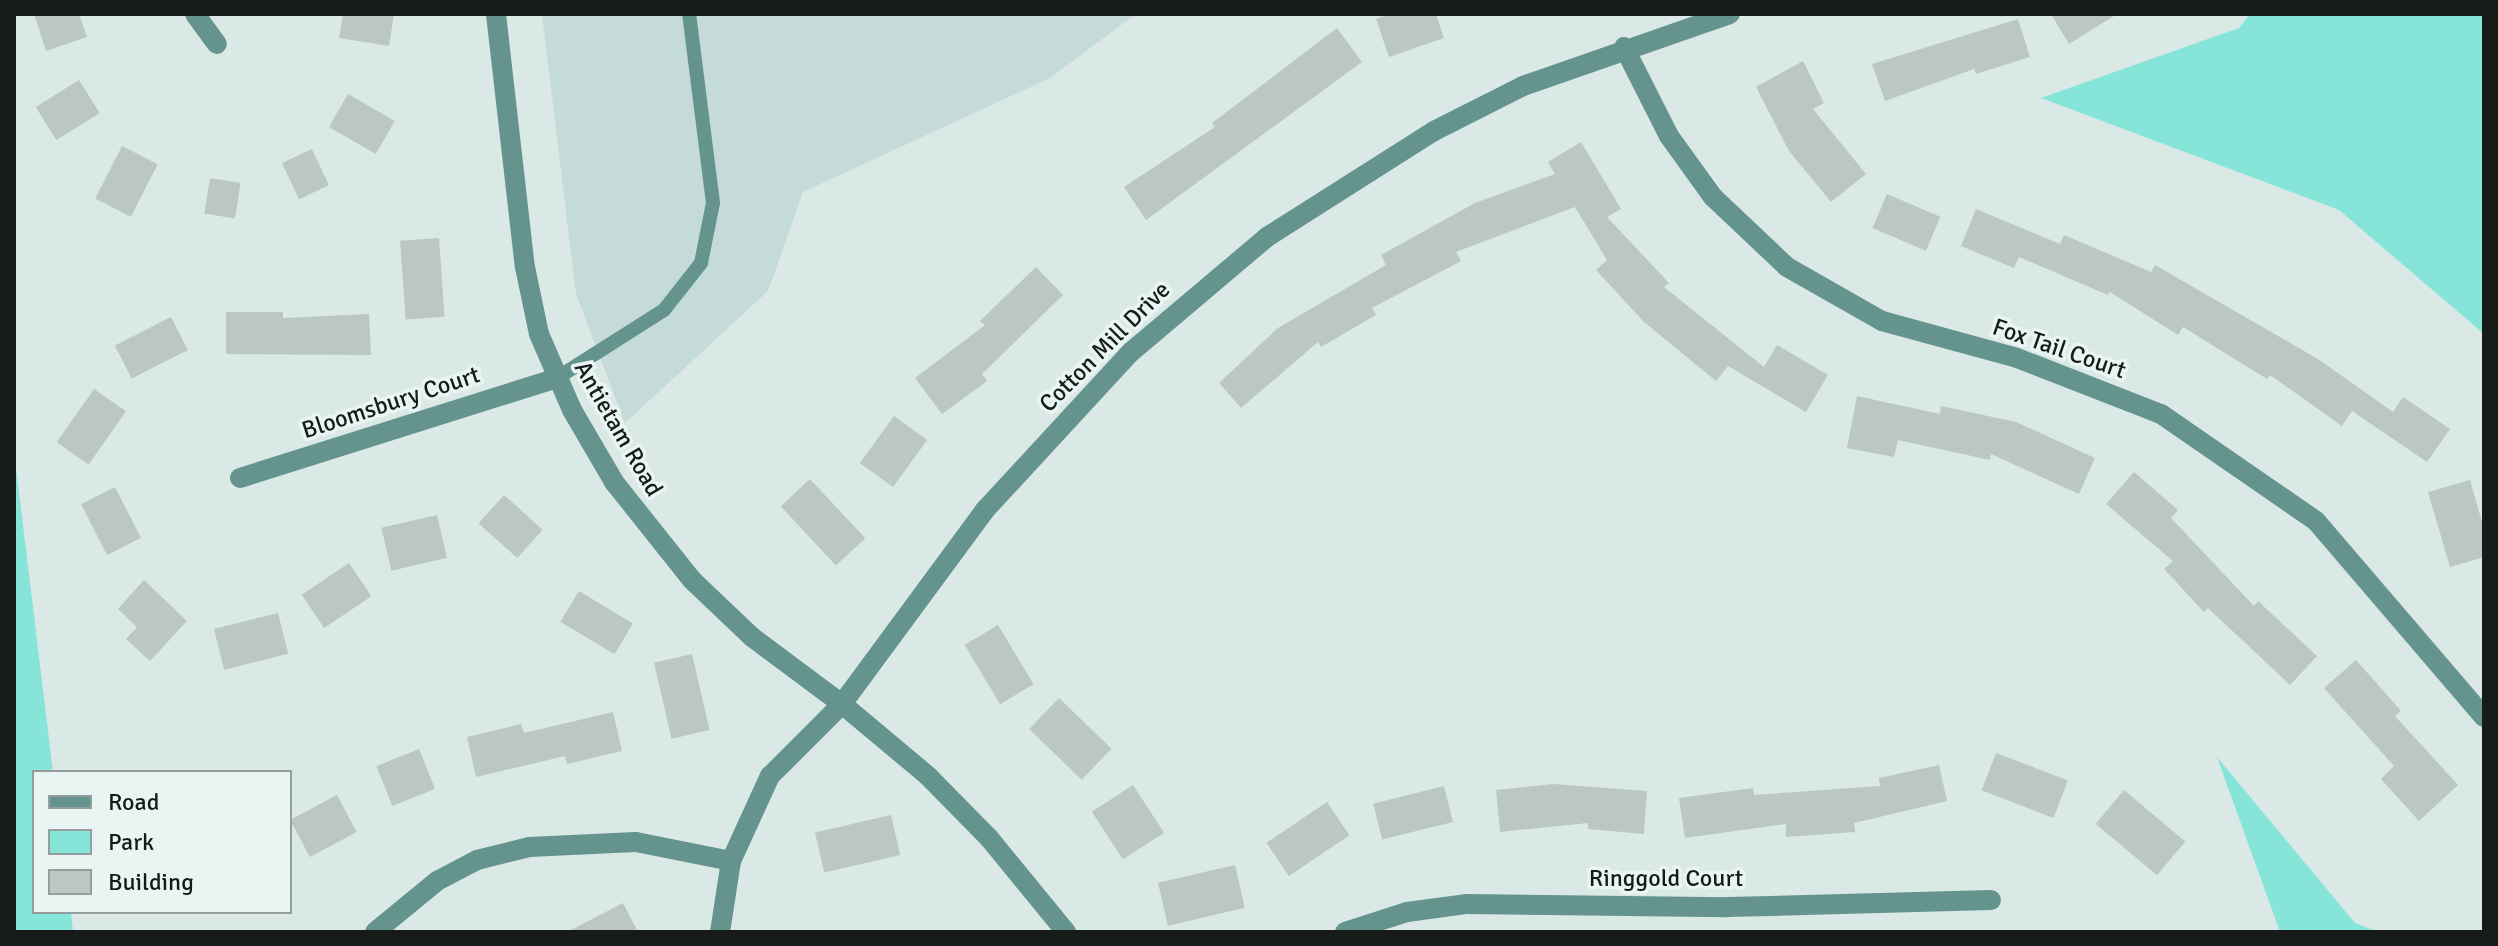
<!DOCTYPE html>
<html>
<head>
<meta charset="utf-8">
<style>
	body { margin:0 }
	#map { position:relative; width:2498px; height:946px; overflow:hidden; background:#dae8e6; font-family:Signika,sans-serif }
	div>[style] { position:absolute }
	.built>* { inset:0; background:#c4dbd8 }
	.green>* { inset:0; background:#86e5d8 }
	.building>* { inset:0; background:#bac7c5; transform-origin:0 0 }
	.service>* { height:14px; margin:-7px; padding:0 7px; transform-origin:7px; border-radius:7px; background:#65948e }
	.minor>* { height:20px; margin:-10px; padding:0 10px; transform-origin:10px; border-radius:10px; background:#65948e }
	.tertiary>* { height:20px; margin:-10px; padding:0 10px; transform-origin:10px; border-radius:10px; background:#65948e }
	span { translate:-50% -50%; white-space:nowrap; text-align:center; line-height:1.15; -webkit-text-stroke:7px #e8f5f3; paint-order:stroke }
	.street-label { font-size:24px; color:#161b1a }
	.frame { position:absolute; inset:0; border:16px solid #161b1a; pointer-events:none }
	.legend { position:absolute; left:32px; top:770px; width:260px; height:144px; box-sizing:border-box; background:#e8f5f3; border:2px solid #949e9c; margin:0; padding:10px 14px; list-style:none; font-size:24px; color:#161b1a }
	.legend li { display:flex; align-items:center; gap:16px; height:40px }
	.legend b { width:40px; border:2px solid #949e9c }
</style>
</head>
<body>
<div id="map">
	<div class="built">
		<div style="clip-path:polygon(542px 14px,1136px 14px,1050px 78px,803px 192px,768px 291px,625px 423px,576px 294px)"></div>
	</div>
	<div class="green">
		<div style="clip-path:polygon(2250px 14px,2484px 14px,2484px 334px,2339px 210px,2041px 98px,2239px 28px)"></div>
		<div style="clip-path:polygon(14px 451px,53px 772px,34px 772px,34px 912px,71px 912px,73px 932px,14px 932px)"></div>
		<div style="clip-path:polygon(2217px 757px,2355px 923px,2378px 932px,2280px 932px)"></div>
	</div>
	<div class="building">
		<div style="clip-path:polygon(34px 14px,79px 14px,87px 37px,46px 51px)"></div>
		<div style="clip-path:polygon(343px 14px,394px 14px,389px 46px,339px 38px)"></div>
		<div style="clip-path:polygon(1390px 14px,1436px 14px,1444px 38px,1389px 57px,1376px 19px)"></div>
		<div style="clip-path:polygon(2051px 14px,2117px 14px,2069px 44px)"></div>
		<div style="clip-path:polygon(2018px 19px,2030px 57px,1976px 74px,1974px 69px,1885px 101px,1872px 64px)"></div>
		<div style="clip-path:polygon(1337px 28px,1362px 62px,1146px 220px,1124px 187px,1215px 127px,1212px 123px)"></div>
		<div style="clip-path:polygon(1803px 61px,1824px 103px,1813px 109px,1866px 174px,1831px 202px,1789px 151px,1756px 87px)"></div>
		<div style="left:79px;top:80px;width:39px;height:51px;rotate:58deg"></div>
		<div style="left:348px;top:94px;width:54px;height:38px;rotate:30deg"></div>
		<div style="clip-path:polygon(1581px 142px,1621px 209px,1607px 217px,1669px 283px,1664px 287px,1764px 367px,1777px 345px,1828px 375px,1806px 412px,1728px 366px,1716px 381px,1644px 322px,1596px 270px,1607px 260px,1575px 207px,1456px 252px,1461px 261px,1372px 308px,1376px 315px,1321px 347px,1318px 342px,1241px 408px,1219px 383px,1278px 328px,1386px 265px,1381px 255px,1475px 203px,1555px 174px,1548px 162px)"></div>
		<div style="left:122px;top:146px;width:40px;height:59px;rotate:27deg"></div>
		<div style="left:312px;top:149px;width:40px;height:33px;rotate:65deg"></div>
		<div style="left:210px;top:178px;width:31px;height:36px;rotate:9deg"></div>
		<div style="left:1887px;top:194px;width:58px;height:37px;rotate:23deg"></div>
		<div style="clip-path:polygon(1976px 209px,2060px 244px,2064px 235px,2151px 272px,2155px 265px,2318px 359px,2393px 412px,2403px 397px,2450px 429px,2427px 462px,2352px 411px,2342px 426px,2270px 375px,2267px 379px,2183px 327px,2178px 335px,2110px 292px,2108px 295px,2019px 257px,2014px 268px,1961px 246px)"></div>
		<div style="left:439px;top:238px;width:79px;height:39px;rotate:86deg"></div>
		<div style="clip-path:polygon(1036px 267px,1063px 295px,982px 374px,987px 381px,942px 414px,915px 378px,985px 325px,980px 321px)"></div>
		<div style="clip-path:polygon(226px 312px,283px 312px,283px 318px,369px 314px,371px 355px,226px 354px)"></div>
		<div style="left:171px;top:317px;width:37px;height:63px;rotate:63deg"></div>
		<div style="left:94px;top:389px;width:39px;height:65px;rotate:35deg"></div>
		<div style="clip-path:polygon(1857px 396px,1940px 414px,1941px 406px,2016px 422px,2095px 458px,2079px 494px,1991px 454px,1990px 460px,1898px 440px,1894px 457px,1847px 448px)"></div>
		<div style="left:894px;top:416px;width:41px;height:58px;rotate:36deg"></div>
		<div style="clip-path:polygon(2134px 472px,2178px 510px,2171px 518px,2254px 606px,2258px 601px,2317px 656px,2290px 685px,2208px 608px,2204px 612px,2164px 569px,2173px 561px,2106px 504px)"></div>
		<div style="left:810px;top:479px;width:81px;height:40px;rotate:47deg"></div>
		<div style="clip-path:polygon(2470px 480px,2484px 529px,2484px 557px,2450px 567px,2428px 492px)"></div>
		<div style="left:115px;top:487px;width:57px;height:38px;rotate:63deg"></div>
		<div style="left:504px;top:495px;width:52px;height:38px;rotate:42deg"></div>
		<div style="left:437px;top:515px;width:44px;height:57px;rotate:77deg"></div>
		<div style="left:349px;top:563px;width:40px;height:57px;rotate:56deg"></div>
		<div style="clip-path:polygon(144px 580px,187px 621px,150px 661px,126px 639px,137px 627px,118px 609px)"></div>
		<div style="left:579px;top:591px;width:63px;height:36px;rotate:31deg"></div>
		<div style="left:278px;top:613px;width:42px;height:66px;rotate:76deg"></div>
		<div style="left:998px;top:625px;width:69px;height:39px;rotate:59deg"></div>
		<div style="left:692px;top:654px;width:78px;height:39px;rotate:77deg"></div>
		<div style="clip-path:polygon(2356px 660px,2401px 711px,2395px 716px,2458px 785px,2419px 821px,2381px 779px,2394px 766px,2324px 688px)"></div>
		<div style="left:1059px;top:698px;width:73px;height:43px;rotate:44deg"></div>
		<div style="clip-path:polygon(613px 712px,622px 751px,567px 764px,565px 756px,476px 777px,467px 737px,521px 724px,524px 733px)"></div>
		<div style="left:419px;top:749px;width:43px;height:46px;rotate:68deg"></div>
		<div style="left:1996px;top:753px;width:77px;height:40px;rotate:21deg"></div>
		<div style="clip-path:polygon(1939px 765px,1947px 801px,1854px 823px,1855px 832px,1786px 837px,1786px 824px,1685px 838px,1679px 798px,1753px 788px,1754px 795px,1880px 786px,1879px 778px)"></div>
		<div style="clip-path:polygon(1553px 784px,1647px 791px,1644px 834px,1588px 829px,1588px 823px,1500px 832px,1496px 790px)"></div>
		<div style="left:1133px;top:785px;width:57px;height:49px;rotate:57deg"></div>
		<div style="left:1444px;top:786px;width:37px;height:73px;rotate:76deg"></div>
		<div style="left:2124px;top:790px;width:80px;height:44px;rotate:40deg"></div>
		<div style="left:337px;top:795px;width:42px;height:53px;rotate:62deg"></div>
		<div style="left:1327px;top:802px;width:40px;height:73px;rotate:56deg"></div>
		<div style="left:891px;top:815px;width:41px;height:78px;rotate:77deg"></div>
		<div style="left:1235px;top:865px;width:44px;height:79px;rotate:77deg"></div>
		<div style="clip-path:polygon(623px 903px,638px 932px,567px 932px)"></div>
	</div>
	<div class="service">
		<div style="left:557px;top:378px;width:127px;rotate:-32.4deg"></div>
		<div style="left:664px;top:310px;width:60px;rotate:-51.8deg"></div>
		<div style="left:701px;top:263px;width:61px;rotate:-78.7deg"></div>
		<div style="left:713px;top:203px;width:191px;rotate:-97.2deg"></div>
	</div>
	<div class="minor">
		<div style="left:195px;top:14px;width:37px;rotate:54deg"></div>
		<div style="left:1624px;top:47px;width:100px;rotate:63.2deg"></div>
		<div style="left:1669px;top:136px;width:75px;rotate:54.2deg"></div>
		<div style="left:1713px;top:197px;width:102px;rotate:43.4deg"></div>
		<div style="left:1787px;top:267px;width:109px;rotate:29.6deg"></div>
		<div style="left:1882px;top:321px;width:140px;rotate:15.3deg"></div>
		<div style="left:2017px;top:358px;width:155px;rotate:21.3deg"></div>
		<div style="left:2161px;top:414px;width:188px;rotate:34.6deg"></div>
		<div style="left:2316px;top:521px;width:258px;rotate:49.4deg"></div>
		<div style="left:240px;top:478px;width:332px;rotate:-17.5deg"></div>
		<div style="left:842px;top:704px;width:112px;rotate:39.9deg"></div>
		<div style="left:928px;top:776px;width:87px;rotate:45.5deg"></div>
		<div style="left:989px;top:838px;width:122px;rotate:50.7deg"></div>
		<div style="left:375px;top:932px;width:80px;rotate:-39.4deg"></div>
		<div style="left:437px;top:881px;width:45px;rotate:-27.7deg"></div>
		<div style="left:477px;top:860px;width:54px;rotate:-14deg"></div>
		<div style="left:529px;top:847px;width:107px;rotate:-2.7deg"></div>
		<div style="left:636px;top:842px;width:97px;rotate:11.3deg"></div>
		<div style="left:720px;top:932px;width:72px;rotate:-81.2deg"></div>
		<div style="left:731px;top:861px;width:94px;rotate:-65.4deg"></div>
		<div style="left:770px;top:776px;width:102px;rotate:-45deg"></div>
		<div style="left:842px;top:704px;width:241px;rotate:-53.6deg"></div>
		<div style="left:985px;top:510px;width:215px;rotate:-47.3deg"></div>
		<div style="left:1131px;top:352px;width:178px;rotate:-40.2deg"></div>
		<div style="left:1267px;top:237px;width:198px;rotate:-32.4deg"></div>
		<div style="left:1434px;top:131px;width:100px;rotate:-26.8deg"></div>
		<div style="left:1523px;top:86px;width:219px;rotate:-19.2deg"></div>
		<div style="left:1345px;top:932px;width:65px;rotate:-17.9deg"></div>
		<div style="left:1407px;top:912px;width:61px;rotate:-7.6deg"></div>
		<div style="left:1467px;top:904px;width:261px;rotate:0.7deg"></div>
		<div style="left:1728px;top:907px;width:263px;rotate:-1.5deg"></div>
	</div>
	<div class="tertiary">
		<div style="left:496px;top:14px;width:255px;rotate:83.5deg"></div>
		<div style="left:525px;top:267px;width:68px;rotate:78.2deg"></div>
		<div style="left:539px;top:334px;width:83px;rotate:66.5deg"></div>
		<div style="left:572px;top:410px;width:83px;rotate:59.7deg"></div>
		<div style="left:614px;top:482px;width:125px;rotate:51.5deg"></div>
		<div style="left:692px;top:580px;width:83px;rotate:43.5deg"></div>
		<div style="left:752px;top:637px;width:112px;rotate:36.7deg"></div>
	</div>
	<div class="street-label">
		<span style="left:1105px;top:347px;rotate:-45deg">Cotton Mill Drive</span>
		<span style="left:2059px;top:349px;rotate:19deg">Fox Tail Court</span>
		<span style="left:391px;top:403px;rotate:-18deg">Bloomsbury Court</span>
		<span style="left:618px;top:429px;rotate:60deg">Antietam Road</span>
		<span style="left:1666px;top:879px">Ringgold Court</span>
	</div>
	<div class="frame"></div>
	<ul class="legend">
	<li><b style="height:10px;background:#65948e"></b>Road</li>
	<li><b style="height:22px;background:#86e5d8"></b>Park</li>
	<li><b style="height:22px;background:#bac7c5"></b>Building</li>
	</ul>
</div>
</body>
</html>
